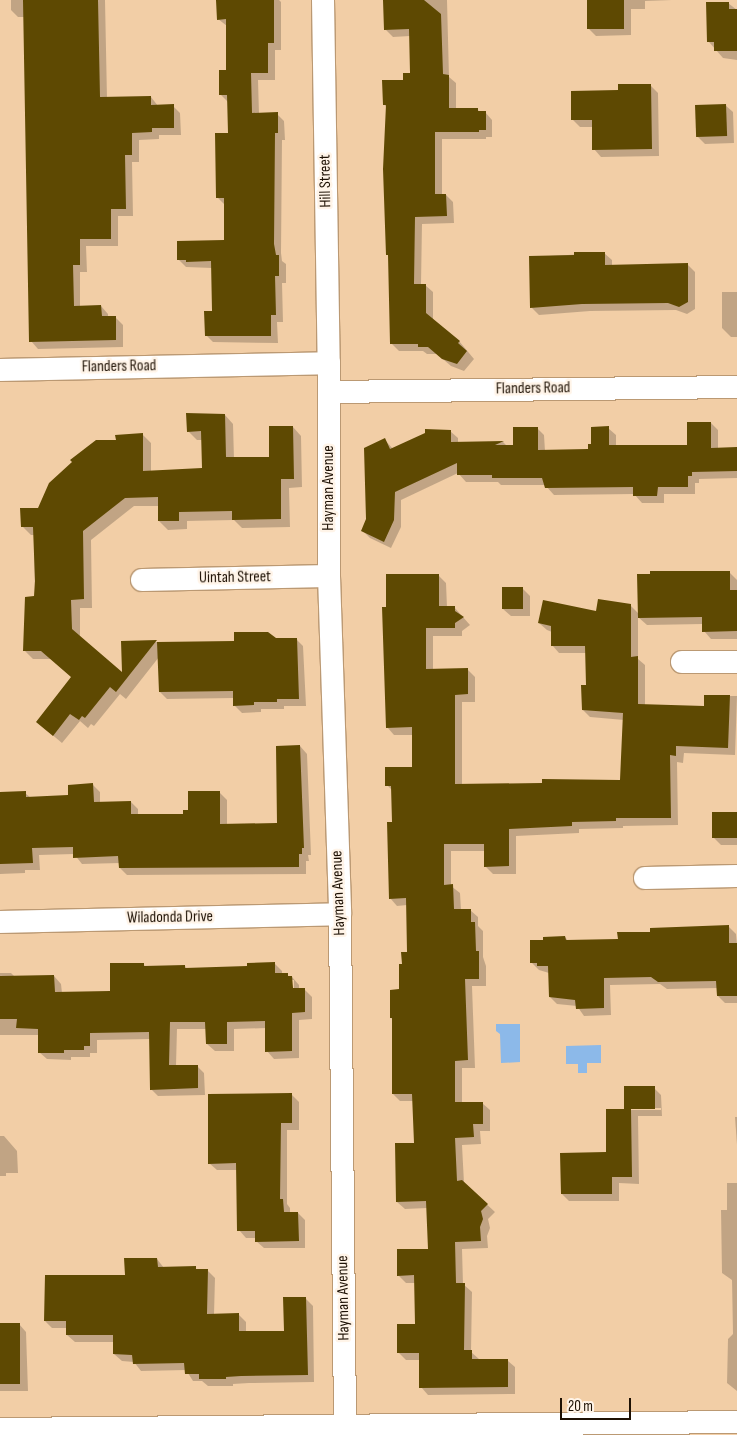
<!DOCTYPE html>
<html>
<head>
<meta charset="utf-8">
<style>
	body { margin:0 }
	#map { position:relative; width:737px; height:1435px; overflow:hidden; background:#f2cea6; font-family:"Sofia Sans Condensed",sans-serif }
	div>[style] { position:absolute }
	.water>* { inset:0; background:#8cb9e9 }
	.shadow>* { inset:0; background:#0003 }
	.building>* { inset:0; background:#5e4902; transform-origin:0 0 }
	.roads { filter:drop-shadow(1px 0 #bb9973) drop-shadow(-1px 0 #bb9973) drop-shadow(0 1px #bb9973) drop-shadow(0 -1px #bb9973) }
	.minor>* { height:22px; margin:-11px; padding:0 11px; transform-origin:11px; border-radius:11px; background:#fff }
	span { translate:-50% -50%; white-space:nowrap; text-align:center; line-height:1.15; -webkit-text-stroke:5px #fff4e8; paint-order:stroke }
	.street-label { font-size:16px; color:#1e1104 }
	.scale { position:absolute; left:560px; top:1398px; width:71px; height:22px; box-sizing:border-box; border:2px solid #1e1104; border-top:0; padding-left:6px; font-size:15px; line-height:18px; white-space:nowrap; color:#1e1104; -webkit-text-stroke:4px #fff4e8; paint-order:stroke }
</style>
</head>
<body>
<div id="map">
	<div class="water">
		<div style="clip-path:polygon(496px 1024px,520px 1024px,520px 1062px,501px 1063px,500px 1034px,496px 1031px)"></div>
		<div style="clip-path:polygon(601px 1045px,601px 1063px,587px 1063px,587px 1073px,578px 1073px,578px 1064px,566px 1064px,566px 1046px)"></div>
	</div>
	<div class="shadow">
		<div style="clip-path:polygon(11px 0,105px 0,107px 98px,151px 97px,158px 106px,173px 106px,180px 113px,181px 135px,159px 135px,159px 139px,139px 140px,139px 162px,132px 162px,133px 216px,118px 216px,118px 246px,86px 246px,87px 272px,80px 272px,80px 307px,101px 306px,108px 314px,108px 317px,115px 317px,123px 325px,123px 347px,38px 349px,31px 341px,25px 17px,18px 17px,11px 10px)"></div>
		<div style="clip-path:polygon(180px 0,279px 0,281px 2px,281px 50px,275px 50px,275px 80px,258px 80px,259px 114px,277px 114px,284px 121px,285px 140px,282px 140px,281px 253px,282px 261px,286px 264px,286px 283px,282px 283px,283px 322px,277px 322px,278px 343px,213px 342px,206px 335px,213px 313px,212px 268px,186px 267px,178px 259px,225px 241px,225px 205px,218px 198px,229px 134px,229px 103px,221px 95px,228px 71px,227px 26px,218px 19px,218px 0)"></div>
		<div style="clip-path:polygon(384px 0,447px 0,449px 77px,456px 83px,456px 109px,477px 109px,480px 112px,485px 112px,492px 120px,492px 137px,486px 137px,486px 139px,442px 139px,442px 195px,446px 195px,453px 202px,454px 223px,422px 224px,421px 285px,425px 285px,433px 292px,433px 320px,459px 341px,474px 359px,464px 371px,451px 366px,437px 354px,427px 354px,423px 351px,399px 351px,391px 343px,390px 257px,387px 254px,387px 108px,384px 104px,411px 74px,410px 36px,393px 37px,385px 29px)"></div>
		<div style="clip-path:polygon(588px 0,672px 0,645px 1px,645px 9px,631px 9px,631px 35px,596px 36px,589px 29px)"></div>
		<div style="clip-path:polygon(728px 3px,737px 10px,737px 60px,723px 58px,709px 42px)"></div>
		<div style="clip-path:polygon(650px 85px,658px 93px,659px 156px,601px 157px,594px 149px,593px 127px,580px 127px,572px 119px,619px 91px)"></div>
		<div style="clip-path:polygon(725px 105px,733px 112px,734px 143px,705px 144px,697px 136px)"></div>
		<div style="clip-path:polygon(604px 253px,612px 260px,612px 266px,687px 264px,695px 272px,695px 309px,687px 314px,676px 310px,590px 311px,539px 315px,532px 308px,531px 257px)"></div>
		<div style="clip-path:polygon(722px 292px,737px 292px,737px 337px,731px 337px,722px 328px)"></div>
		<div style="clip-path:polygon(225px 415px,233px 424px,234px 459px,270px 458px,293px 427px,301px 436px,302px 487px,289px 488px,290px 527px,242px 528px,234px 520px,187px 521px,187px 529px,168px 530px,159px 521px,159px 506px,134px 506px,91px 540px,92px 608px,80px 608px,80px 638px,123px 674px,123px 642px,236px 642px,296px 639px,303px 646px,306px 706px,284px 706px,284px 709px,261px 709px,261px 712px,242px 713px,234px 705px,234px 698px,167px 699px,160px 692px,159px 657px,126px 699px,120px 694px,94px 726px,91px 724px,88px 728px,80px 721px,62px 743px,37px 722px,73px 678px,51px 659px,33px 659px,24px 650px,35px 598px,34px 535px,31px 535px,22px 526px,39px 509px,117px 441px,142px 434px,151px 443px,151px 472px,203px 469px,202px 440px,197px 440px,188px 431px)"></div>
		<div style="clip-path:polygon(711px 423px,718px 430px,718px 449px,737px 448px,737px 478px,699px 479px,699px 483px,695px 483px,695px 494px,664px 494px,664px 503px,642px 503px,634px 494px,554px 495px,545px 485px,501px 485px,498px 482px,466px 482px,458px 473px,401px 500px,401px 527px,391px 548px,370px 538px,362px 530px,368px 520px,385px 440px,393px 449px,450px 431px,458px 438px,458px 443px,503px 442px,507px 446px,514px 446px,537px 428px,544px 435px,545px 451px,589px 450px,608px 428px,616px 435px,616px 446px,688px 447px)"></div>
		<div style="clip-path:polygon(729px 572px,737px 580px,737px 639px,711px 639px,704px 631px,703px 624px,647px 625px,638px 617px,638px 659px,645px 665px,645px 705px,705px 707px,705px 696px,737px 696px,735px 755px,684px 753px,683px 763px,677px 762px,678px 825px,623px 826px,623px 828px,579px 829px,579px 833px,516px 836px,516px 874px,493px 874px,485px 866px,485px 851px,451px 851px,451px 886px,460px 893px,461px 910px,470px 910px,478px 917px,478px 926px,483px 931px,483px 957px,486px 966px,486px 986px,472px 986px,475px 1068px,462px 1068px,462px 1103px,482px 1103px,490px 1110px,490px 1131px,480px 1131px,481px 1144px,462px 1145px,464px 1183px,495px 1212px,488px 1219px,490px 1228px,487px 1236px,488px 1248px,462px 1249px,463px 1284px,472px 1292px,471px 1352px,479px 1359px,507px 1360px,515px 1367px,515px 1394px,428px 1395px,421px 1387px,420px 1360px,406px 1360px,398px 1352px,416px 1325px,415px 1283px,406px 1283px,398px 1275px,429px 1250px,427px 1208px,405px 1209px,397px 1202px,415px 1144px,414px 1101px,400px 1101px,393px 1094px,394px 1020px,391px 1018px,401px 991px,403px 965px,408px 953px,407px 905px,397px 906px,390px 898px,393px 791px,387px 785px,414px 768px,413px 735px,394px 735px,387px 727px,387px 608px,439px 576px,446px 583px,447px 607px,454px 607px,470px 625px,462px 631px,462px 636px,433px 636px,433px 670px,467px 669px,475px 677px,475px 702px,462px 702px,462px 785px,622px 782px,624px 720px,590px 717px,583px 710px,587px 687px,587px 653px,559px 653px,552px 645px,552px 632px,547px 630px,539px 623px,630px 605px,639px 614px)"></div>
		<div style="clip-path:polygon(523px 589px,530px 596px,530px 616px,511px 616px,503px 609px)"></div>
		<div style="clip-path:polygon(300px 746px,307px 754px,311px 855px,308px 855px,309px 861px,306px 861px,306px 874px,127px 875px,120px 868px,120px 863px,82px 864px,74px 854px,39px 855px,40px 870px,25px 870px,25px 873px,0 874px,0 793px,25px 793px,31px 798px,69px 797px,93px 785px,100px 792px,100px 803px,131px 802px,138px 809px,138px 815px,184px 815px,219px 792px,227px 800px,227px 825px,278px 824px)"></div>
		<div style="clip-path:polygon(737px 813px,737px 845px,721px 845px,713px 837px)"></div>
		<div style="clip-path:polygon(728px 926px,736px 934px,737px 945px,737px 1003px,725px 1003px,718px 996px,718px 988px,667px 989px,660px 984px,610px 985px,611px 1015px,584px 1016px,577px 1006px,557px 1004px,550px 997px,549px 973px,539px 970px,531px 962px,565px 937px,569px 942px,619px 940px,651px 933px)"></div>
		<div style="clip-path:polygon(evenodd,274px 963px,282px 971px,282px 974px,292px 977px,299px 985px,299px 989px,304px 989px,312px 997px,312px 1019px,299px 1020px,299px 1058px,274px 1059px,267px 1051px,266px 1028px,234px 1029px,234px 1051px,215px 1051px,207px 1044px,207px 1029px,177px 1029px,176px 1066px,197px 1066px,204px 1073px,205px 1095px,158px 1096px,151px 1089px,150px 1039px,97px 1040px,97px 1053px,90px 1053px,90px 1057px,71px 1057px,71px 1060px,47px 1059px,39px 1052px,39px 1035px,0 1035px,0 973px,11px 973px,15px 977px,54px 976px,61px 984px,62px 993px,112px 993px,143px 964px,146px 967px,185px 966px,187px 969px,248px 968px,274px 963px,291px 980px,294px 980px,294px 994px,291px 980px)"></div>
		<div style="clip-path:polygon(evenodd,654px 1088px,661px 1095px,662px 1116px,638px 1116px,639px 1184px,619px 1183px,619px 1201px,569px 1201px,562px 1194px,608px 1154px,628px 1110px,654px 1088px,631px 1108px,661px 1108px,661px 1110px,631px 1110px,631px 1108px)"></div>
		<div style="clip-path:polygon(291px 1094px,299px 1102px,299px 1130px,287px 1130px,287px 1204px,290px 1208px,290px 1213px,298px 1213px,305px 1220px,305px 1248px,264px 1248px,256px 1241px,256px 1238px,246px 1238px,239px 1230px,238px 1170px,217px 1170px,209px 1163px)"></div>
		<div style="clip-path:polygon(735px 1117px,737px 1117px,737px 1145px)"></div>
		<div style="clip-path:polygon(0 1136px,4px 1136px,17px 1151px,18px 1173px,6px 1173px,6px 1176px,0 1176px)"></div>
		<div style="clip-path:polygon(727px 1183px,737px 1183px,737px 1391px,727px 1383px,728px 1339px,733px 1334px,732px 1280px,722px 1273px,721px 1210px,727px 1210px)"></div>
		<div style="clip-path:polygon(157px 1259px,164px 1268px,195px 1268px,198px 1271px,207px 1270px,215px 1278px,214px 1315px,238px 1314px,246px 1322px,246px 1332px,285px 1332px,305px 1298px,313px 1306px,314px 1382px,249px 1383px,233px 1384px,233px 1386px,208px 1386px,202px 1381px,193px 1381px,186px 1370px,141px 1371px,134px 1362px,122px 1361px,114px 1354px,114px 1342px,75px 1342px,67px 1335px,67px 1328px,52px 1328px,45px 1321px,45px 1278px,126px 1276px)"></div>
		<div style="clip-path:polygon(19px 1324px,26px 1332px,28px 1391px,0 1391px,0 1325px)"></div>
	</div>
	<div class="building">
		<div style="clip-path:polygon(23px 0,98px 0,100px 97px,151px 96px,151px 105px,174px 104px,174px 128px,152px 128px,152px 132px,132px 133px,132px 155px,125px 155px,126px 209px,111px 209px,111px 239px,80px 239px,80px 265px,73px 265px,74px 306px,101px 305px,102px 316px,116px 316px,116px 340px,29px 342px)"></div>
		<div style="clip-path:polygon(216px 0,274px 0,274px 43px,268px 43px,268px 73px,251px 73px,252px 113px,278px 112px,278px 133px,275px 133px,274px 244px,276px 255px,279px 255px,279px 276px,275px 276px,276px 315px,271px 315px,271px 336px,205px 336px,204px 311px,212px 311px,211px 261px,186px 262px,186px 260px,177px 260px,177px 241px,224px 240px,224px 198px,216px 198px,215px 133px,228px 133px,227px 95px,219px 95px,219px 70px,226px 70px,226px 19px,217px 20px)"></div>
		<div style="clip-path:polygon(383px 0,424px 0,441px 14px,443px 74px,449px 75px,449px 108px,478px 108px,478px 111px,486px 111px,486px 130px,479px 130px,479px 132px,435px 132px,435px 194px,446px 194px,447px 216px,415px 217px,414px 284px,426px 284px,426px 313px,460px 341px,458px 343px,467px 351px,457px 364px,442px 359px,428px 347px,418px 347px,418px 344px,390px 344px,388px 255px,386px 255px,383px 169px,386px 105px,383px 105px,382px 80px,403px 80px,403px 73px,410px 73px,409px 29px,384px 30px)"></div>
		<div style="left:587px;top:0;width:37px;height:29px"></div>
		<div style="clip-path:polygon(706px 2px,729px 2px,729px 9px,737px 9px,737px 51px,714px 51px,714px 42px,707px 42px)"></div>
		<div style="clip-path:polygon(618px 84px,651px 84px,652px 149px,592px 150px,592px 120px,571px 120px,571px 91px,618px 90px)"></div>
		<div style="left:726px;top:104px;width:32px;height:31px;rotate:88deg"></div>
		<div style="clip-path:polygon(574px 252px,605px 252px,605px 265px,688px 263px,688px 302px,679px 307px,668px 303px,582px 304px,530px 308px,529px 256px,574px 255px)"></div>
		<div style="clip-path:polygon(186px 413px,225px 414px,226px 457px,269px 457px,269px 426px,293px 426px,294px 479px,281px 479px,281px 519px,232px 520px,232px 511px,179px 512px,179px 521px,158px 521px,158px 497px,125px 498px,83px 531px,84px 599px,71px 600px,72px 629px,122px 672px,121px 641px,157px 640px,116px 692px,110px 687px,85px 718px,82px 716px,79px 720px,70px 714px,53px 736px,36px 722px,71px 677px,41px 651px,23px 651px,25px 597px,34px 596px,35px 581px,33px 527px,21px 527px,20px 508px,38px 508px,49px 483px,72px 462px,70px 460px,96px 440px,116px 440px,115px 435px,143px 433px,143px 471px,202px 468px,201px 431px,187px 432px)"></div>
		<div style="clip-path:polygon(687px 422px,711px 422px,711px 448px,737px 447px,737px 471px,692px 472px,692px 476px,688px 476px,688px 487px,658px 487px,657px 496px,633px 496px,633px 487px,545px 488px,542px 478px,492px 478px,492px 475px,457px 475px,457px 463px,395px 492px,394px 520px,384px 542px,361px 531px,366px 519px,364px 448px,385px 438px,390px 449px,425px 433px,425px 429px,451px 430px,451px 442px,504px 441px,495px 445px,513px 445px,513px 427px,538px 427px,538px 450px,588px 449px,588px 444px,591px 444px,591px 427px,609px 426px,609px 445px,687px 445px)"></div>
		<div style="clip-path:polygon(650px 571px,730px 571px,730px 590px,737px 590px,737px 631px,702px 632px,702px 617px,638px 618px,637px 574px,650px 574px)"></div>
		<div style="clip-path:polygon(386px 574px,439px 574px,439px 606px,455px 606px,455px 611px,464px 617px,455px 623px,455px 628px,426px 628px,426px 669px,468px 668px,468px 694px,455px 695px,455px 784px,542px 783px,542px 779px,620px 780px,623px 713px,582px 710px,581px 685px,586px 685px,585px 646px,551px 646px,551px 626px,538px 623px,543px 600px,596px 611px,598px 599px,631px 604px,631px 657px,638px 656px,638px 704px,704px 706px,704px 695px,730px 695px,728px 748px,676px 746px,676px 756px,670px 755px,671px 818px,616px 818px,616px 821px,572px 822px,572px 826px,509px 829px,509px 866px,484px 867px,484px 844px,444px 844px,444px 885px,453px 884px,454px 909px,471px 909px,471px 922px,475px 922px,476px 951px,479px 951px,479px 979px,465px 979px,468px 1060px,455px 1061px,455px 1102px,483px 1102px,483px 1124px,473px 1124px,474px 1137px,455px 1138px,457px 1181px,462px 1180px,488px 1204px,481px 1211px,483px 1219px,480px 1227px,481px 1241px,455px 1242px,456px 1283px,465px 1283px,464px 1350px,472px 1350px,472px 1359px,508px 1359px,508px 1387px,419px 1388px,419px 1353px,397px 1353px,397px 1324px,415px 1324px,414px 1275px,397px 1276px,397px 1249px,428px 1249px,426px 1201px,396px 1202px,395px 1143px,414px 1143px,412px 1094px,392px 1094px,392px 1018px,390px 1018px,390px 990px,399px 989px,399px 964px,402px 964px,401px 952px,407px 952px,406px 898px,389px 899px,387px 822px,392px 822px,391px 786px,385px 786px,385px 767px,412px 767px,412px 727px,386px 728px,382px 607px,386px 607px)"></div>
		<div style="left:502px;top:587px;width:21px;height:22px"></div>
		<div style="clip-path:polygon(234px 632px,268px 632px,276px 638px,297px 638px,299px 699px,277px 699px,277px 702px,254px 702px,254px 705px,233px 706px,233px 691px,159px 692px,157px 642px,234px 641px)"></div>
		<div style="clip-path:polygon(300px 745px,304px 848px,302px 848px,302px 854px,299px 854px,299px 867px,119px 868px,118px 856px,73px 858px,73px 847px,32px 848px,33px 863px,0 864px,0 792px,26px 791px,26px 797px,68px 795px,68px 785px,93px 783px,94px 802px,131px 801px,131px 814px,183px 814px,183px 810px,188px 810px,188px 791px,220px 791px,220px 824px,277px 823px,276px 746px)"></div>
		<div style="left:712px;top:812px;width:25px;height:26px"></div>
		<div style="clip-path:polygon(729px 925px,729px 943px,737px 943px,737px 996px,717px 996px,716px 981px,658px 982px,651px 977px,604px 978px,604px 1008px,576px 1009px,575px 1000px,549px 997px,548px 966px,537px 966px,537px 963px,530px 963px,530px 940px,543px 940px,543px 937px,565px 936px,566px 940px,618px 939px,617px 932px,650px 932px,650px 928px)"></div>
		<div style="clip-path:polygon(275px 962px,275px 973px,288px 973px,288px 976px,292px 976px,293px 988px,305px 988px,305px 1012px,292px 1013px,292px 1051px,265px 1052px,265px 1021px,227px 1022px,227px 1044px,206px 1044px,205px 1022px,170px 1022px,169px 1065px,198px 1065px,198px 1088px,150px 1090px,149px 1032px,90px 1033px,90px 1046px,84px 1046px,84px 1050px,64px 1050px,64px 1053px,38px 1053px,38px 1029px,16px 1028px,17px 1019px,0 1019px,0 976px,54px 975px,55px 992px,110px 991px,110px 963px,144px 963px,144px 966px,185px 965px,185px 968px,247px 966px,247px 963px)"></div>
		<div style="left:655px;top:1086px;width:23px;height:31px;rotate:90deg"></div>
		<div style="clip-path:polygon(292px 1093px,292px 1123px,281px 1123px,280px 1199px,283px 1199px,284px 1212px,298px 1212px,299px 1241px,255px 1242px,255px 1231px,237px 1231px,236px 1163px,208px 1164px,208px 1094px)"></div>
		<div style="clip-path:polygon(606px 1109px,631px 1109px,632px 1177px,612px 1177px,612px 1194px,561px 1194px,560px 1153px,606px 1152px)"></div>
		<div style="clip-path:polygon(124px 1258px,157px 1258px,158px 1267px,196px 1266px,196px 1269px,208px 1269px,207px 1314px,239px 1313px,239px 1331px,284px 1331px,283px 1297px,306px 1297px,308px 1375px,241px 1376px,226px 1377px,226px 1379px,199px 1379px,199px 1374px,185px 1374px,184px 1363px,133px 1364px,132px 1355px,113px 1354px,113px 1335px,66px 1335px,66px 1321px,44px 1321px,45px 1275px,125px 1275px)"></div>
		<div style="left:0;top:1323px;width:20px;height:61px"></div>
	</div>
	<div class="roads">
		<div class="minor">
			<div style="left:323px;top:0;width:363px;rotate:89.1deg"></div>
			<div style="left:329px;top:363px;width:213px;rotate:90deg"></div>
			<div style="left:329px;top:576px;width:338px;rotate:88.1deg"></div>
			<div style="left:340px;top:914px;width:510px;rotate:89.44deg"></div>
			<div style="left:0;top:370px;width:329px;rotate:-1.2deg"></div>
			<div style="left:329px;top:392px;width:408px;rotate:-0.7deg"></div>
			<div style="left:142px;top:580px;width:187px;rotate:-1.2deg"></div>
			<div style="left:682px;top:662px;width:55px"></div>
			<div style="left:645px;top:878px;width:92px;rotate:-1.2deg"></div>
			<div style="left:0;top:922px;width:340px;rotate:-1.3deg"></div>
			<div style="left:0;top:1429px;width:737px;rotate:-0.54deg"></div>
		</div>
	</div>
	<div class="street-label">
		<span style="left:326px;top:181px;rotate:-91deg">Hill Street</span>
		<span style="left:119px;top:367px;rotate:-1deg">Flanders Road</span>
		<span style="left:533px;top:389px;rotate:-1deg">Flanders Road</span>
		<span style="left:329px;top:488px;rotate:-90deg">Hayman Avenue</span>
		<span style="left:235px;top:578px;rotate:-1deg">Uintah Street</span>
		<span style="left:339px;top:893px;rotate:-92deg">Hayman Avenue</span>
		<span style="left:170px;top:918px;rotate:-1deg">Wiladonda Drive</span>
		<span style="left:344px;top:1298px;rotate:-91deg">Hayman Avenue</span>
	</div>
	<div class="scale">20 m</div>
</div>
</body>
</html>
